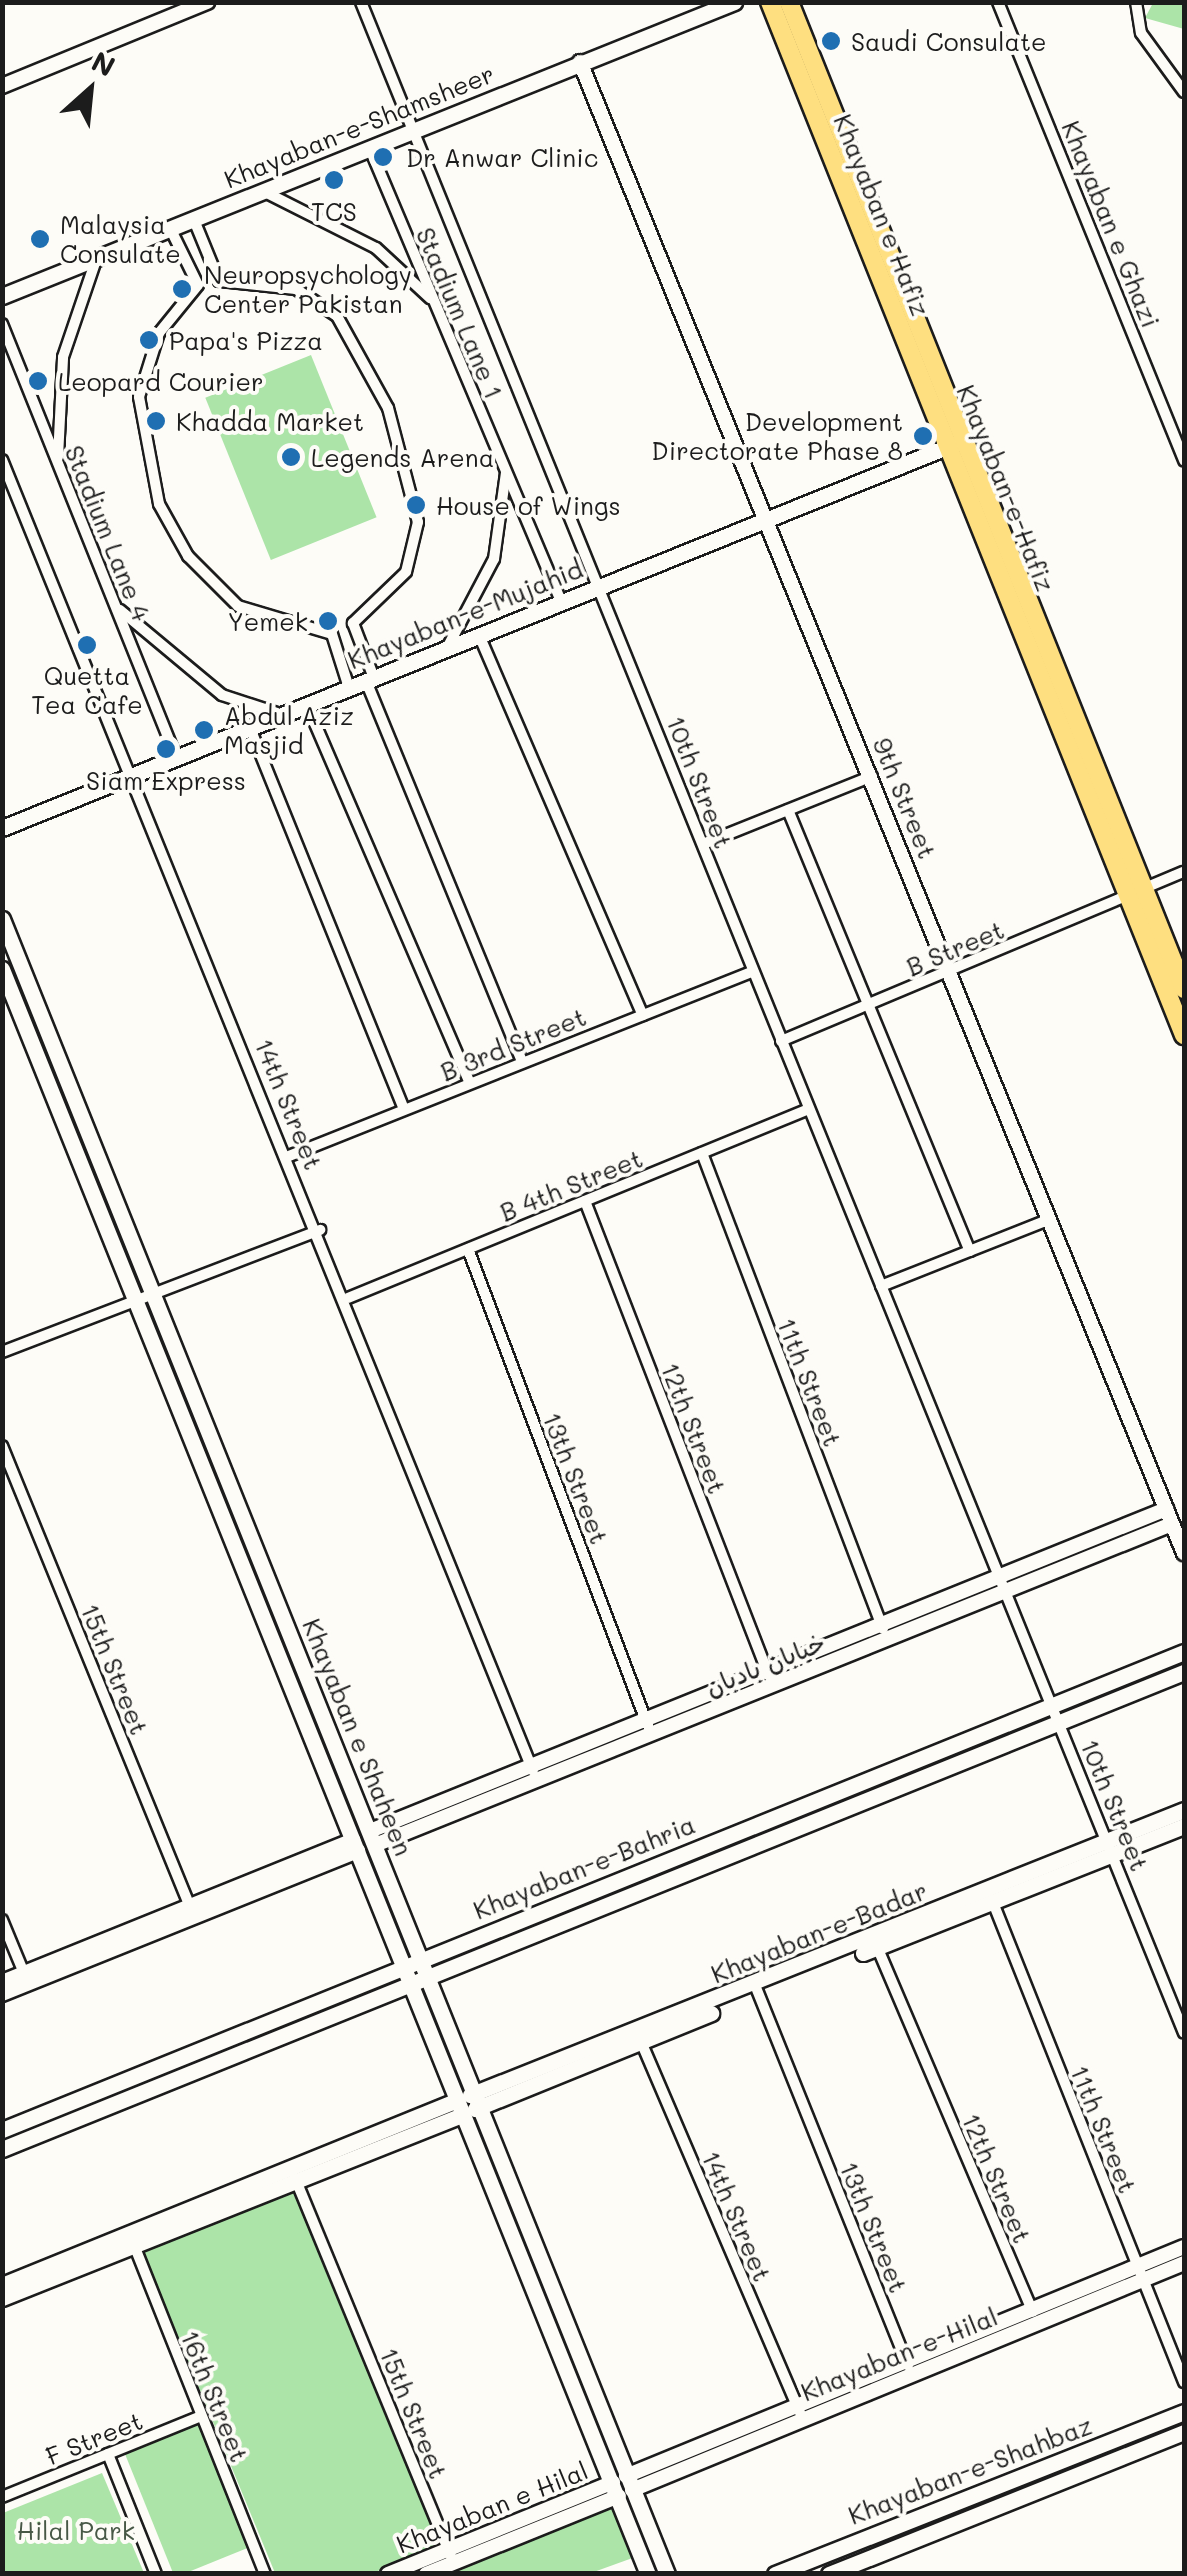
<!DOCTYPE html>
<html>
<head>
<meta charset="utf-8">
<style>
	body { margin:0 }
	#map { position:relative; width:1187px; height:2576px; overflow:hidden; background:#fdfcf7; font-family:Mali,"Playpen Sans Arabic",sans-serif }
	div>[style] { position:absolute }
	.green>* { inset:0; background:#ace4a8; transform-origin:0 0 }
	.roads { filter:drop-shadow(2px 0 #1c1c1c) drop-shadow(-2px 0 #1c1c1c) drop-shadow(0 2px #1c1c1c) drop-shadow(0 -2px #1c1c1c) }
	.minor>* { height:10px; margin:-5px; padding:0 5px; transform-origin:5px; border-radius:5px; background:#fdfcf7 }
	.tertiary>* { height:14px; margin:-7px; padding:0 7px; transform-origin:7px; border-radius:7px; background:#fdfcf7 }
	.secondary>* { height:15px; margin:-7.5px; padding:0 7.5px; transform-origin:7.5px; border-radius:7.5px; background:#fdfcf7 }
	.primary>* { height:18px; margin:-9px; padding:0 9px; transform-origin:9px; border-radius:9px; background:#fedf80 }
	.dots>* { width:28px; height:28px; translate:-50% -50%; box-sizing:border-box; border:5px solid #fdfcf7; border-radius:50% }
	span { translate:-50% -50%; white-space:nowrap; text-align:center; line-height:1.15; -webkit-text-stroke:8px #fdfcf7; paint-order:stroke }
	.poi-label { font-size:25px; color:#1c1c1c }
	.left { translate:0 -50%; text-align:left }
	.right { translate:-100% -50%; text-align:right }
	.street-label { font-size:25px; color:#1c1c1c }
	.park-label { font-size:25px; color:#475846 }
	.frame { position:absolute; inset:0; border:5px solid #1c1c1c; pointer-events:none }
	.north { position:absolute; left:40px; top:40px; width:100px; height:100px; -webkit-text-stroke:8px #fdfcf7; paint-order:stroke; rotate:27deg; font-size:28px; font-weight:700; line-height:40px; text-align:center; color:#1c1c1c }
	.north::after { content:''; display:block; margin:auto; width:35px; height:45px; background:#1c1c1c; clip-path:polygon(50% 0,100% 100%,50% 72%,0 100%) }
</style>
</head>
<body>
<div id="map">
	<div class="green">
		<div style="clip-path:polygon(1153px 3px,1184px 3px,1184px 29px,1145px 18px)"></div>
		<div style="left:311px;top:355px;width:175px;height:114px;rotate:68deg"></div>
		<div style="clip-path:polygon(294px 2186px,444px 2547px,372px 2573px,275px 2573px,142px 2249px)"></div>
		<div style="left:199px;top:2421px;width:136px;height:81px;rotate:68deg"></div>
		<div style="clip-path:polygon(102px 2473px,144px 2573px,3px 2573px,3px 2513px)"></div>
		<div style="clip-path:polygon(618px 2501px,638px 2556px,591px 2573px,443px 2574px)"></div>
	</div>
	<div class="roads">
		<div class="minor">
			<div style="left:361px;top:2px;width:2191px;rotate:67.94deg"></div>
			<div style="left:998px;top:2px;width:495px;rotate:67.9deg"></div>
			<div style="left:1136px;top:2px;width:31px;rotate:81deg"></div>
			<div style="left:1141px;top:33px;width:73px;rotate:53.9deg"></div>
			<div style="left:370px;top:149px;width:492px;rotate:67.1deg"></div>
			<div style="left:265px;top:192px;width:124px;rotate:26.8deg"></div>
			<div style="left:376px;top:248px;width:74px;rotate:42.8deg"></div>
			<div style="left:194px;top:220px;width:66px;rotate:67.7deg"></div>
			<div style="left:219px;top:281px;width:77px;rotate:5.9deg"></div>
			<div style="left:296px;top:289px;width:49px;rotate:33.4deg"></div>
			<div style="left:337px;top:316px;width:105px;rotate:61deg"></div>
			<div style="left:388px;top:408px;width:118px;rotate:75.3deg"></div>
			<div style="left:418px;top:522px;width:51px;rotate:103.5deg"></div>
			<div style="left:406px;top:572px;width:74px;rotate:136.1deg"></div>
			<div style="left:353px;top:623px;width:59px;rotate:69.1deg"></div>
			<div style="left:171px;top:230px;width:61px;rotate:63.9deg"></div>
			<div style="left:198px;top:285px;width:62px;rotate:129.1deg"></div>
			<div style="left:159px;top:333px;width:67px;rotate:107.4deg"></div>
			<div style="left:139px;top:397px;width:109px;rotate:79.4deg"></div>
			<div style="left:159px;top:504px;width:60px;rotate:60.9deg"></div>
			<div style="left:188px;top:556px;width:71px;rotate:45deg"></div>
			<div style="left:238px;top:606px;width:98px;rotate:16.6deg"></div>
			<div style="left:332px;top:634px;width:57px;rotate:72.5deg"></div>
			<div style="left:2px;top:324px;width:467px;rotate:68.1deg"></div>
			<div style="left:58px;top:457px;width:100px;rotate:-87.1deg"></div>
			<div style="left:63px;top:357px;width:102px;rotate:-71.2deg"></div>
			<div style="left:2px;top:460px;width:1414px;rotate:67.95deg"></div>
			<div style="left:120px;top:610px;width:133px;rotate:39.8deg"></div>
			<div style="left:222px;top:695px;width:58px;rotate:18.1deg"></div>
			<div style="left:479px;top:635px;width:414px;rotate:66.7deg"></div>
			<div style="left:447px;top:648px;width:101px;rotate:-62.2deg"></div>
			<div style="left:494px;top:559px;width:87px;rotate:-82.1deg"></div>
			<div style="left:366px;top:681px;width:411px;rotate:67.7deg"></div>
			<div style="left:307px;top:705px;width:410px;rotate:66.7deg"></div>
			<div style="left:250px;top:728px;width:411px;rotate:68deg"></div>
			<div style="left:788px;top:810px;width:477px;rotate:67.6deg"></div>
			<div style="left:703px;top:844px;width:182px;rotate:-21.9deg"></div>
			<div style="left:781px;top:1041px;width:437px;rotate:-22.8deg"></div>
			<div style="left:702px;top:1153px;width:509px;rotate:69.18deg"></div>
			<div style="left:289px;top:1156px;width:498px;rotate:-21.7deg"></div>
			<div style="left:585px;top:1201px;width:509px;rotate:68.83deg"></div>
			<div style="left:468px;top:1249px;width:518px;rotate:69.33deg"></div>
			<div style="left:881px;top:1286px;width:180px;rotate:-21.6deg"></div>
			<div style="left:348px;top:1298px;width:498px;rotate:-22.3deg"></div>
			<div style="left:2px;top:1352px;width:341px;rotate:-21deg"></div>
			<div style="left:2px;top:1446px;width:499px;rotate:67.8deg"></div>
			<div style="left:992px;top:1900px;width:519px;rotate:68.28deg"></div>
			<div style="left:2px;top:1920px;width:63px;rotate:67.5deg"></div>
			<div style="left:875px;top:1942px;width:402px;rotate:66.9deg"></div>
			<div style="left:755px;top:1985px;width:410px;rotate:68.1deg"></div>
			<div style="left:639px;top:2037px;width:413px;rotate:66.8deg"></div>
			<div style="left:295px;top:2178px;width:417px;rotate:67.6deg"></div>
			<div style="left:132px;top:2240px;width:360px;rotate:68.3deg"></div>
			<div style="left:108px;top:2454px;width:129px;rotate:68.2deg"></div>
			<div style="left:2px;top:2497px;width:215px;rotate:-22.1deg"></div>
		</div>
		<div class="tertiary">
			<div style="left:580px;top:62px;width:1609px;rotate:67.95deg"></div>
			<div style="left:2px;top:86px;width:222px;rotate:-22.3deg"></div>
			<div style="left:370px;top:1831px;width:859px;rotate:-22.02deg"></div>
			<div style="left:375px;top:1845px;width:859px;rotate:-21.94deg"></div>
			<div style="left:2px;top:1982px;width:379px;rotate:-22deg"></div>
			<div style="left:2px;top:1994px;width:384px;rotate:-21.9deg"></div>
			<div style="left:626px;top:2476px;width:603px;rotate:-22.31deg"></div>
			<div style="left:632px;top:2490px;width:597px;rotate:-22.35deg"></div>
			<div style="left:388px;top:2574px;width:243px;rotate:-22.2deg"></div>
			<div style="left:426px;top:2574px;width:208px;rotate:-22deg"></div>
		</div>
		<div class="secondary">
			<div style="left:2px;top:296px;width:789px;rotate:-21.88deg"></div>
			<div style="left:2px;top:828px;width:1032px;rotate:-21.97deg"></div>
			<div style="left:2px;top:919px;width:1784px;rotate:68.11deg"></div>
			<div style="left:2px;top:969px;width:1730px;rotate:68.08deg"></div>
			<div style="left:863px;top:1953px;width:345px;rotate:-21.6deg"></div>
			<div style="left:470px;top:2095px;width:769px;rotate:-21.76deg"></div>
			<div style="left:475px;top:2109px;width:255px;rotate:-22.1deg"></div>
			<div style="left:2px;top:2130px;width:1275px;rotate:-22.02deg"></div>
			<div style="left:2px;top:2149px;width:1275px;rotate:-21.98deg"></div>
			<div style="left:2px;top:2285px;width:490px;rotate:-22.1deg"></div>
			<div style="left:2px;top:2298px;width:494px;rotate:-21.7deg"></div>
			<div style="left:775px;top:2574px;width:440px;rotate:-21.6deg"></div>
			<div style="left:829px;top:2574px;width:382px;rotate:-21.8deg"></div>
		</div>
		<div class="primary">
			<div style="left:770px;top:2px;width:1113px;rotate:68.16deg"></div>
			<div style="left:789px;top:2px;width:1063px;rotate:68.19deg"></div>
		</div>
	</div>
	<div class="dots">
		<div style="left:831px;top:41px;background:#1f6fb2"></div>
		<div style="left:383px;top:157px;background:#1f6fb2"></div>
		<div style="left:334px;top:180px;background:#1f6fb2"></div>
		<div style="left:40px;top:239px;background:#1f6fb2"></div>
		<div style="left:182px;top:289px;background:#1f6fb2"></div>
		<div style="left:149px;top:340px;background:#1f6fb2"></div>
		<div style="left:38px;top:381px;background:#1f6fb2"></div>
		<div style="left:156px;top:421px;background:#1f6fb2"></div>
		<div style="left:923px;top:436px;background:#1f6fb2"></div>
		<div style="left:291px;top:457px;background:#1f6fb2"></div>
		<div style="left:416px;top:505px;background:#1f6fb2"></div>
		<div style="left:328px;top:621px;background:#1f6fb2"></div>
		<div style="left:87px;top:645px;background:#1f6fb2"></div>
		<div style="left:204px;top:730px;background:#1f6fb2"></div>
		<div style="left:166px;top:749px;background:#1f6fb2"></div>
	</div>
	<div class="poi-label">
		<span class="left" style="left:851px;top:41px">Saudi Consulate</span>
		<span class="left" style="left:406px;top:157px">Dr Anwar Clinic</span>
		<span style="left:334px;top:211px">TCS</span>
		<span class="left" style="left:60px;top:239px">Malaysia<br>Consulate</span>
		<span class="left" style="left:204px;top:289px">Neuropsychology<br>Center Pakistan</span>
		<span class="left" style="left:169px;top:340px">Papa's Pizza</span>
		<span class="left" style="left:58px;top:381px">Leopard Courier</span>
		<span class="left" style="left:176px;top:421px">Khadda Market</span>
		<span class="right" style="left:903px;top:436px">Development<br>Directorate Phase 8</span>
		<span class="left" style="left:311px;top:457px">Legends Arena</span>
		<span class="left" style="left:436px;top:505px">House of Wings</span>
		<span class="right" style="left:308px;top:621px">Yemek</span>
		<span style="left:87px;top:690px">Quetta<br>Tea Cafe</span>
		<span class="left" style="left:224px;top:730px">Abdul Aziz<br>Masjid</span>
		<span style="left:166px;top:780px">Siam Express</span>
	</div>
	<div class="street-label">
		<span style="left:359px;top:126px;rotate:-22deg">Khayaban-e-Shamsheer</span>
		<span style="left:882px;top:215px;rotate:68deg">Khayaban e Hafiz</span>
		<span style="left:1111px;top:224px;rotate:68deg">Khayaban e Ghazi</span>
		<span style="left:460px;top:313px;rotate:67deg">Stadium Lane 1</span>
		<span style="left:1006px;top:488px;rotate:68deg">Khayaban-e-Hafiz</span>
		<span style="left:108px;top:533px;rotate:68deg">Stadium Lane 4</span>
		<span style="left:465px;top:614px;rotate:-22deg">Khayaban-e-Mujahid</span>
		<span style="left:700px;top:782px;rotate:69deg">10th Street</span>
		<span style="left:905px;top:798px;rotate:68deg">9th Street</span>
		<span style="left:955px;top:948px;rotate:-23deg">B Street</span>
		<span style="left:513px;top:1044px;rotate:-22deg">B 3rd Street</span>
		<span style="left:289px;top:1104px;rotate:68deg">14th Street</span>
		<span style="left:571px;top:1185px;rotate:-22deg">B 4th Street</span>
		<span style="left:810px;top:1382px;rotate:69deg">11th Street</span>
		<span style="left:694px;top:1428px;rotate:69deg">12th Street</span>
		<span style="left:576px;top:1478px;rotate:69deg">13th Street</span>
		<span style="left:765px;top:1664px;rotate:-22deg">خیابان بادبان</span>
		<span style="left:115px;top:1669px;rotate:68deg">15th Street</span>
		<span style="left:358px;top:1737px;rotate:68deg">Khayaban e Shaheen</span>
		<span style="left:1115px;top:1805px;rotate:68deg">10th Street</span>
		<span style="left:584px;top:1867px;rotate:-22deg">Khayaban-e-Bahria</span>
		<span style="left:819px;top:1932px;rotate:-22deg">Khayaban-e-Badar</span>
		<span style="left:1104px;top:2129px;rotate:68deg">11th Street</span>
		<span style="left:997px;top:2178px;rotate:67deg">12th Street</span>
		<span style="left:737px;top:2216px;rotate:67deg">14th Street</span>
		<span style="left:874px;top:2227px;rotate:68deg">13th Street</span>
		<span style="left:899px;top:2354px;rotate:-22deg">Khayaban-e-Hilal</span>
		<span style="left:215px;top:2396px;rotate:68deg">16th Street</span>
		<span style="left:414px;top:2413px;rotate:68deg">15th Street</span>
		<span style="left:94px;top:2438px;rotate:-22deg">F Street</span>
		<span style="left:970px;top:2470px;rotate:-21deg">Khayaban-e-Shahbaz</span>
		<span style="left:492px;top:2507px;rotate:-22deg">Khayaban e Hilal</span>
	</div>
	<div class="park-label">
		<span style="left:76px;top:2530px">Hilal Park</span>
	</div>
	<div class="frame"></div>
	<div class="north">N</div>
</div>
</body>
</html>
